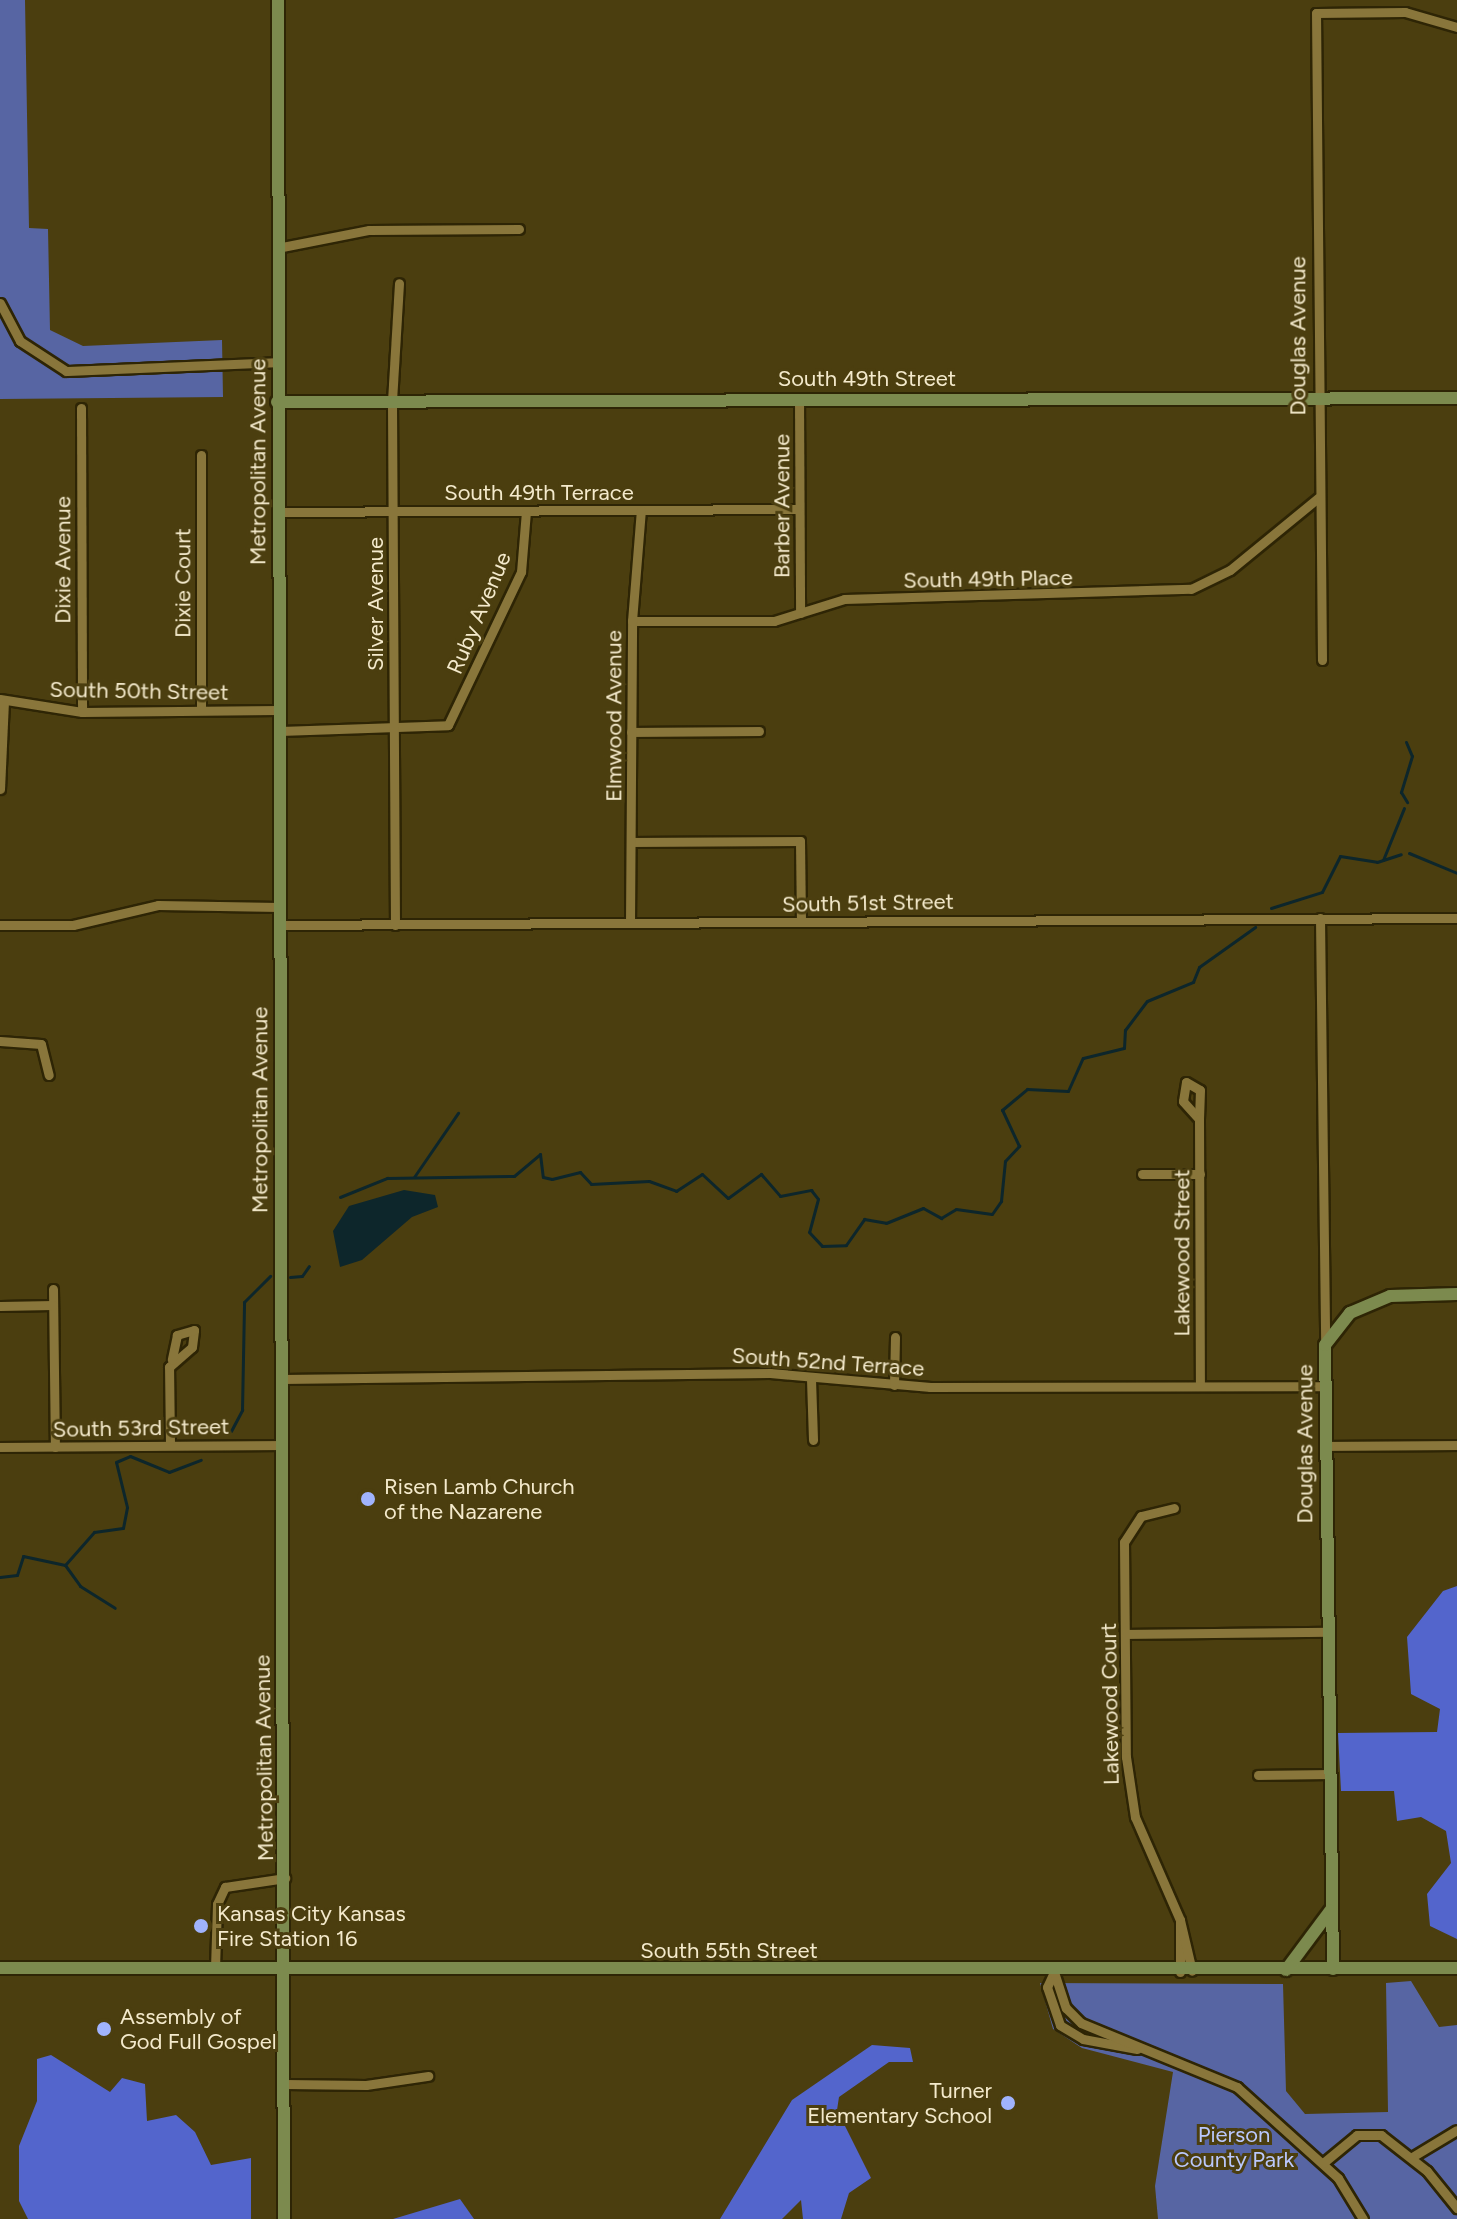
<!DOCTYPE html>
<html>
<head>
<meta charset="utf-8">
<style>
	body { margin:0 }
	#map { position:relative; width:1457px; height:2219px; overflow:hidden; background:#4b3e0f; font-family:Figtree,sans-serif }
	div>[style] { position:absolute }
	.green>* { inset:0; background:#5765a3 }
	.forest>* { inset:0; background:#5365cc }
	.water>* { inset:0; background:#0d262b }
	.stream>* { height:3px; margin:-1.5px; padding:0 1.5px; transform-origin:1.5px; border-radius:1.5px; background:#0d262b }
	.roads { filter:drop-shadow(2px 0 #2e2505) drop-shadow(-2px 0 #2e2505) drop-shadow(0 2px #2e2505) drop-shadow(0 -2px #2e2505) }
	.street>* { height:9px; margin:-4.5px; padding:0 4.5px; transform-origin:4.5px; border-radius:4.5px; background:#89763b }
	.secondary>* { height:12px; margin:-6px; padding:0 6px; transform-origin:6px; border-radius:6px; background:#7c8a4e }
	.dots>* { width:22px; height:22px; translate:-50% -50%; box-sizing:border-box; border:4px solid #4b3e0f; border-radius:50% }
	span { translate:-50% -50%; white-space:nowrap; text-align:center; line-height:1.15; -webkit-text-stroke:6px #4b3e0f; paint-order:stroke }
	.street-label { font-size:22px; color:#f4eacc }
	.poi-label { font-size:22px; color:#f4eacc }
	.left { translate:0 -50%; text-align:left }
	.right { translate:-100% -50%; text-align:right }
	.park-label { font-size:22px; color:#bac8fd }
</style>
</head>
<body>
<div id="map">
	<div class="green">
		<div style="clip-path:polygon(0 0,25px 0,29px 228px,48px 229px,50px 330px,83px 346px,222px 340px,223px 397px,0 399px)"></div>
		<div style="clip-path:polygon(1411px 1981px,1439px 2027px,1457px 2025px,1457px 2219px,1158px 2219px,1155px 2186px,1173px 2072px,1082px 2048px,1053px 2029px,1040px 1983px,1283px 1984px,1286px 2091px,1305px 2114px,1388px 2112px,1386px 1983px)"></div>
	</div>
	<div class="forest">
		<div style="clip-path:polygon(1457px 1586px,1457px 1939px,1430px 1926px,1427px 1894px,1451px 1863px,1446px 1831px,1421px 1817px,1397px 1821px,1394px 1791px,1341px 1791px,1338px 1733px,1437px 1732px,1440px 1709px,1411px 1694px,1407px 1637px,1443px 1591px)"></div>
		<div style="clip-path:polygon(872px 2045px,910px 2048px,913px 2062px,889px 2062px,839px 2097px,837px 2110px,871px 2178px,849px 2193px,841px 2219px,803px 2219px,801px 2200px,782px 2219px,720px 2219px,792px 2100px)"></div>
		<div style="clip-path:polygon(51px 2055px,110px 2092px,122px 2078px,145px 2084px,147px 2121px,176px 2115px,195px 2132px,211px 2165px,251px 2158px,251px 2219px,28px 2219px,19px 2201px,19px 2146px,37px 2101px,37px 2059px)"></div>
		<div style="clip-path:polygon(460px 2199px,474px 2219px,393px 2219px)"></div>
	</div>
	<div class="water">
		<div style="clip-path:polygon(404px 1190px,435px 1195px,438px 1207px,412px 1217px,362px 1260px,340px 1267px,333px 1231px,349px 1206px)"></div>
	</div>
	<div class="stream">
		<div style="left:1406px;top:742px;width:15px;rotate:67deg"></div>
		<div style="left:1412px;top:756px;width:38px;rotate:107deg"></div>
		<div style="left:1401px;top:792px;width:12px;rotate:59deg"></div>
		<div style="left:1409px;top:853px;width:52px;rotate:22.6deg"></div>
		<div style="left:1383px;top:860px;width:56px;rotate:-68deg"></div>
		<div style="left:1271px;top:908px;width:53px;rotate:-17.4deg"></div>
		<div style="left:1322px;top:892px;width:40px;rotate:-63.4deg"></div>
		<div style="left:1340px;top:856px;width:37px;rotate:9deg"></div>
		<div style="left:1377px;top:862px;width:25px;rotate:-18deg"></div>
		<div style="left:414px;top:1177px;width:78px;rotate:-55.5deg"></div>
		<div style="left:340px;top:1197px;width:51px;rotate:-22deg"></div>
		<div style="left:387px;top:1178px;width:127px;rotate:-0.9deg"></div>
		<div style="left:514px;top:1176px;width:34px;rotate:-40deg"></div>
		<div style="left:540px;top:1154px;width:23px;rotate:83deg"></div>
		<div style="left:543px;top:1177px;width:9px;rotate:13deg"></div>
		<div style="left:552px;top:1179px;width:29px;rotate:-14deg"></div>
		<div style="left:580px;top:1172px;width:16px;rotate:47deg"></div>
		<div style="left:591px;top:1184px;width:58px;rotate:-3deg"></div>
		<div style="left:649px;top:1181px;width:29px;rotate:20deg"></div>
		<div style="left:676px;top:1191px;width:31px;rotate:-33deg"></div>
		<div style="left:702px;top:1174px;width:35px;rotate:43deg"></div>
		<div style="left:728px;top:1198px;width:41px;rotate:-36deg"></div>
		<div style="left:761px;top:1174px;width:29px;rotate:49deg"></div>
		<div style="left:780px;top:1196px;width:32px;rotate:-11deg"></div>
		<div style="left:811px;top:1190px;width:11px;rotate:52deg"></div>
		<div style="left:818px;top:1199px;width:34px;rotate:105deg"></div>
		<div style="left:809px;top:1232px;width:19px;rotate:47deg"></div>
		<div style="left:822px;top:1246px;width:24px;rotate:-2deg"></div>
		<div style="left:846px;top:1245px;width:32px;rotate:-55deg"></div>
		<div style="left:864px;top:1219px;width:22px;rotate:10deg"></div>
		<div style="left:886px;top:1223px;width:40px;rotate:-22deg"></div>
		<div style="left:923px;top:1208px;width:21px;rotate:29deg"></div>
		<div style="left:941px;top:1218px;width:17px;rotate:-31deg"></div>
		<div style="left:956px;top:1209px;width:36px;rotate:8deg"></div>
		<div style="left:992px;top:1214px;width:16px;rotate:-55deg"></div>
		<div style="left:1001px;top:1201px;width:40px;rotate:-84.3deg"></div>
		<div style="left:1005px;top:1161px;width:21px;rotate:-47deg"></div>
		<div style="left:1019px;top:1146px;width:40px;rotate:-115deg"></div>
		<div style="left:1002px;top:1110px;width:33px;rotate:-40deg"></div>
		<div style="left:1027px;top:1089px;width:41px;rotate:2.8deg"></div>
		<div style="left:1068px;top:1091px;width:36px;rotate:-66deg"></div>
		<div style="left:1083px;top:1058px;width:42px;rotate:-13.7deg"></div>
		<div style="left:1124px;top:1048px;width:18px;rotate:-87deg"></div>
		<div style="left:1125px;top:1030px;width:36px;rotate:-53deg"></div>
		<div style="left:1147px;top:1001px;width:50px;rotate:-22.4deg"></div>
		<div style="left:1193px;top:982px;width:16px;rotate:-68deg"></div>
		<div style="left:1199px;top:967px;width:69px;rotate:-35.5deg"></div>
		<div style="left:290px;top:1277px;width:12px;rotate:-5deg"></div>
		<div style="left:302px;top:1276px;width:12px;rotate:-55deg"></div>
		<div style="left:231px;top:1431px;width:24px;rotate:-62deg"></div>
		<div style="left:242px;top:1410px;width:108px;rotate:-88.9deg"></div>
		<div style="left:244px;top:1302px;width:37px;rotate:-45deg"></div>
		<div style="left:65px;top:1565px;width:26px;rotate:54deg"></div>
		<div style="left:80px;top:1586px;width:41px;rotate:32.2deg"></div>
		<div style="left:0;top:1577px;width:17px;rotate:-7deg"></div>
		<div style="left:17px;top:1575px;width:20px;rotate:-72deg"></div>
		<div style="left:23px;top:1556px;width:43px;rotate:12.1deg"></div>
		<div style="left:65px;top:1565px;width:44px;rotate:-48.7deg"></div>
		<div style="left:94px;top:1532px;width:29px;rotate:-8deg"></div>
		<div style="left:123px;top:1528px;width:21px;rotate:-79deg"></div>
		<div style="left:127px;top:1507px;width:46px;rotate:-103.7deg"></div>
		<div style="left:116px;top:1462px;width:15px;rotate:-23deg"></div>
		<div style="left:130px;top:1456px;width:42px;rotate:22.3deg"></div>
		<div style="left:169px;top:1472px;width:34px;rotate:-21deg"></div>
	</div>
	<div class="roads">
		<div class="street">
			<div style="left:277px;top:248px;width:94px;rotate:-11.1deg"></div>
			<div style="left:369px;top:230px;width:150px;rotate:-0.4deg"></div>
			<div style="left:0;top:303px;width:43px;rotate:62.2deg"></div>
			<div style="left:20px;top:341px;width:55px;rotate:33.1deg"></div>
			<div style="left:66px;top:371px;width:211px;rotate:-2.4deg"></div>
			<div style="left:799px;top:399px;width:214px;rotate:89.7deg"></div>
			<div style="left:81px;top:408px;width:304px;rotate:89.8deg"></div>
			<div style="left:201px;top:455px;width:255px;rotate:90deg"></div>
			<div style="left:279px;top:512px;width:520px;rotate:-0.33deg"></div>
			<div style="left:632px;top:621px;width:142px"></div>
			<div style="left:774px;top:621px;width:73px;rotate:-17.4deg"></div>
			<div style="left:844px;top:599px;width:347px;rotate:-1.7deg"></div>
			<div style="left:1191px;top:589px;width:43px;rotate:-26deg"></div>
			<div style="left:1230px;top:570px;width:114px;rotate:-39.3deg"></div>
			<div style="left:1322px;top:660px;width:647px;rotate:-90.53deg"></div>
			<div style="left:1316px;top:13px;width:89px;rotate:-0.6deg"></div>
			<div style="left:1405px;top:12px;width:54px;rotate:16.1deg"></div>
			<div style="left:0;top:699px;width:83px;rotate:9deg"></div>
			<div style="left:82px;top:712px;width:196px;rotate:-0.6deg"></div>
			<div style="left:280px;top:731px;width:168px;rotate:-2deg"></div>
			<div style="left:448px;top:725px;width:170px;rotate:-64.5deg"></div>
			<div style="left:521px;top:572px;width:61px;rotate:-85.3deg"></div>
			<div style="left:631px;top:732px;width:128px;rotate:-0.4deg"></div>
			<div style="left:0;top:789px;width:89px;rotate:-87.4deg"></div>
			<div style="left:633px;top:842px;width:167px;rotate:-0.3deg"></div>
			<div style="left:800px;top:841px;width:79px;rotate:89.3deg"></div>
			<div style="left:1320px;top:918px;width:427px;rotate:89.3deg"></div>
			<div style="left:630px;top:923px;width:302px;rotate:-89.6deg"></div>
			<div style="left:632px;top:621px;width:111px;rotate:-85.4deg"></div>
			<div style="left:0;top:925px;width:73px"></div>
			<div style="left:73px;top:925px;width:87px;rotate:-13.2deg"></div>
			<div style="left:158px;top:905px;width:121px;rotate:0.9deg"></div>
			<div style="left:279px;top:925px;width:1178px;rotate:-0.34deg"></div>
			<div style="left:395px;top:925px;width:524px;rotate:-90.33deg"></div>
			<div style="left:392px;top:401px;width:118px;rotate:-86.6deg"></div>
			<div style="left:0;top:1041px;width:41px;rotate:4.2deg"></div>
			<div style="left:41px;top:1044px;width:32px;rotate:76deg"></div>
			<div style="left:1186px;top:1082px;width:16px;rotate:30deg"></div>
			<div style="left:1200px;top:1090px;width:29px;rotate:92deg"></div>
			<div style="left:1199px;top:1119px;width:24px;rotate:-132deg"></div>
			<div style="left:1183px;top:1101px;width:19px;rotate:-81deg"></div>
			<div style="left:1199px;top:1119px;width:267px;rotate:89.8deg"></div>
			<div style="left:1142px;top:1174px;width:58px"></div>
			<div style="left:53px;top:1289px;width:158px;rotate:89.3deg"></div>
			<div style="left:0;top:1306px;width:53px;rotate:-1.1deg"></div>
			<div style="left:282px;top:1379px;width:488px;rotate:-0.7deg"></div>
			<div style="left:770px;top:1373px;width:161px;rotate:5deg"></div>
			<div style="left:930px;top:1387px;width:394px;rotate:-0.1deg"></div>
			<div style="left:811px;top:1379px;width:61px;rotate:88.1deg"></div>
			<div style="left:894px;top:1385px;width:48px;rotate:-88.8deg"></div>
			<div style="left:170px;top:1445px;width:78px;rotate:-90.7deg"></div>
			<div style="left:169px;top:1367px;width:30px;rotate:-41deg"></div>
			<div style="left:192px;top:1347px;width:17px;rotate:-83deg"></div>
			<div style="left:194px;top:1330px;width:18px;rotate:164deg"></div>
			<div style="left:177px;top:1335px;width:25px;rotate:102deg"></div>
			<div style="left:1324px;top:1446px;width:133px;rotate:-0.4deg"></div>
			<div style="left:0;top:1447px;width:282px;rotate:-0.4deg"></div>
			<div style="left:1174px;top:1508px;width:34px;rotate:166deg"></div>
			<div style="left:1141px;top:1516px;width:31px;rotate:123deg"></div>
			<div style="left:1124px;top:1542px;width:215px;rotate:89.5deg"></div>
			<div style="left:1126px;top:1757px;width:61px;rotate:81.5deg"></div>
			<div style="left:1135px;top:1817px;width:112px;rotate:66.4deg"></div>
			<div style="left:1126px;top:1634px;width:199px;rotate:-0.6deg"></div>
			<div style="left:1258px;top:1775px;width:69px;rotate:-0.8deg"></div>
			<div style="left:215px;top:1968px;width:64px;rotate:-88.2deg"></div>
			<div style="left:217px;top:1904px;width:19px;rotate:-65deg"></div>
			<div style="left:225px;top:1887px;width:61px;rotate:-8.5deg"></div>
			<div style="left:1180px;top:1972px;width:52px;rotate:-90deg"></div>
			<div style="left:1180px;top:1920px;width:52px;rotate:76.8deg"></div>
			<div style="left:1137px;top:2049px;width:55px;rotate:-169.5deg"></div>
			<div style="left:1083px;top:2039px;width:27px;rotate:-149deg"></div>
			<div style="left:1060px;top:2025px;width:40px;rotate:-108.9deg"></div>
			<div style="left:1047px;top:1987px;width:17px;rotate:-65deg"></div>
			<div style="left:1054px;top:1972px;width:38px;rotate:72deg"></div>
			<div style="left:1066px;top:2008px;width:21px;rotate:45deg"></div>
			<div style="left:1081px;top:2023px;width:169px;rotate:22.3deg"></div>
			<div style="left:1237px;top:2087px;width:136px;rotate:42deg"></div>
			<div style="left:1338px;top:2178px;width:48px;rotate:58.6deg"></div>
			<div style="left:285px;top:2084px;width:81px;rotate:0.7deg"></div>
			<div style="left:366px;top:2085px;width:63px;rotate:-8.3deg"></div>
			<div style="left:1412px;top:2157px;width:52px;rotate:-31deg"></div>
			<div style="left:1323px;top:2163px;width:44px;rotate:-39.5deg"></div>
			<div style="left:1357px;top:2135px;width:24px"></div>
			<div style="left:1381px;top:2135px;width:58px;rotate:38deg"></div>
			<div style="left:1427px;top:2171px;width:48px;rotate:51deg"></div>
		</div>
		<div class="secondary">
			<div style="left:278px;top:0;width:2219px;rotate:89.85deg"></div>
			<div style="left:277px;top:402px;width:1180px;rotate:-0.19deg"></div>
			<div style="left:0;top:1968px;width:1457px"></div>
			<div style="left:1333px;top:1969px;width:624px;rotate:-90.73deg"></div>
			<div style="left:1325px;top:1345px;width:41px;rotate:-52deg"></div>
			<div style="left:1350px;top:1313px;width:43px;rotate:-23deg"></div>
			<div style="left:1390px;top:1296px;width:67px;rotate:-1.7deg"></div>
			<div style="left:1286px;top:1970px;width:74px;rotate:-53.3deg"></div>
		</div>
	</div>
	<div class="dots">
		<div style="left:368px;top:1499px;background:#a0b3fd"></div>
		<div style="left:201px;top:1926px;background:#a0b3fd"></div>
		<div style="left:104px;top:2029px;background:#a0b3fd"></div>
		<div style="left:1008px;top:2103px;background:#a0b3fd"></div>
	</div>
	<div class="street-label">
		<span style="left:1298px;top:336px;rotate:-90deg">Douglas Avenue</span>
		<span style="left:867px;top:379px">South 49th Street</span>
		<span style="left:258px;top:462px;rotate:-90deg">Metropolitan Avenue</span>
		<span style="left:539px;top:493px">South 49th Terrace</span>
		<span style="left:782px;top:506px;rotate:-90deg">Barber Avenue</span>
		<span style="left:63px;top:560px;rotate:-90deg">Dixie Avenue</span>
		<span style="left:988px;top:579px;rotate:-1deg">South 49th Place</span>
		<span style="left:183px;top:583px;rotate:-90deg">Dixie Court</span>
		<span style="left:376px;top:604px;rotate:-90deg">Silver Avenue</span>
		<span style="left:479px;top:613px;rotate:-67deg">Ruby Avenue</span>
		<span style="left:139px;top:691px;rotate:1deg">South 50th Street</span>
		<span style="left:614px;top:716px;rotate:-90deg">Elmwood Avenue</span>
		<span style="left:868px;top:903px;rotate:-1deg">South 51st Street</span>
		<span style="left:260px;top:1110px;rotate:-90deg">Metropolitan Avenue</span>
		<span style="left:1182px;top:1253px;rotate:-90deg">Lakewood Street</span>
		<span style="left:828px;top:1362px;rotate:4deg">South 52nd Terrace</span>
		<span style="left:141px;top:1428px;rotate:-1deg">South 53rd Street</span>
		<span style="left:1305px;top:1444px;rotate:-90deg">Douglas Avenue</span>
		<span style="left:1110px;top:1704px;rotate:-91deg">Lakewood Court</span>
		<span style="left:264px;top:1758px;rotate:-91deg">Metropolitan Avenue</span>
		<span style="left:729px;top:1951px">South 55th Street</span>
	</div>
	<div class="poi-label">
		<span class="left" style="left:384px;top:1499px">Risen Lamb Church<br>of the Nazarene</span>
		<span class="left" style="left:217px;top:1926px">Kansas City Kansas<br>Fire Station 16</span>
		<span class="left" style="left:120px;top:2029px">Assembly of<br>God Full Gospel</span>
		<span class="right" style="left:992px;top:2103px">Turner<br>Elementary School</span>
	</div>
	<div class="park-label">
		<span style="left:1234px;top:2147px">Pierson<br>County Park</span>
	</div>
</div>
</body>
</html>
